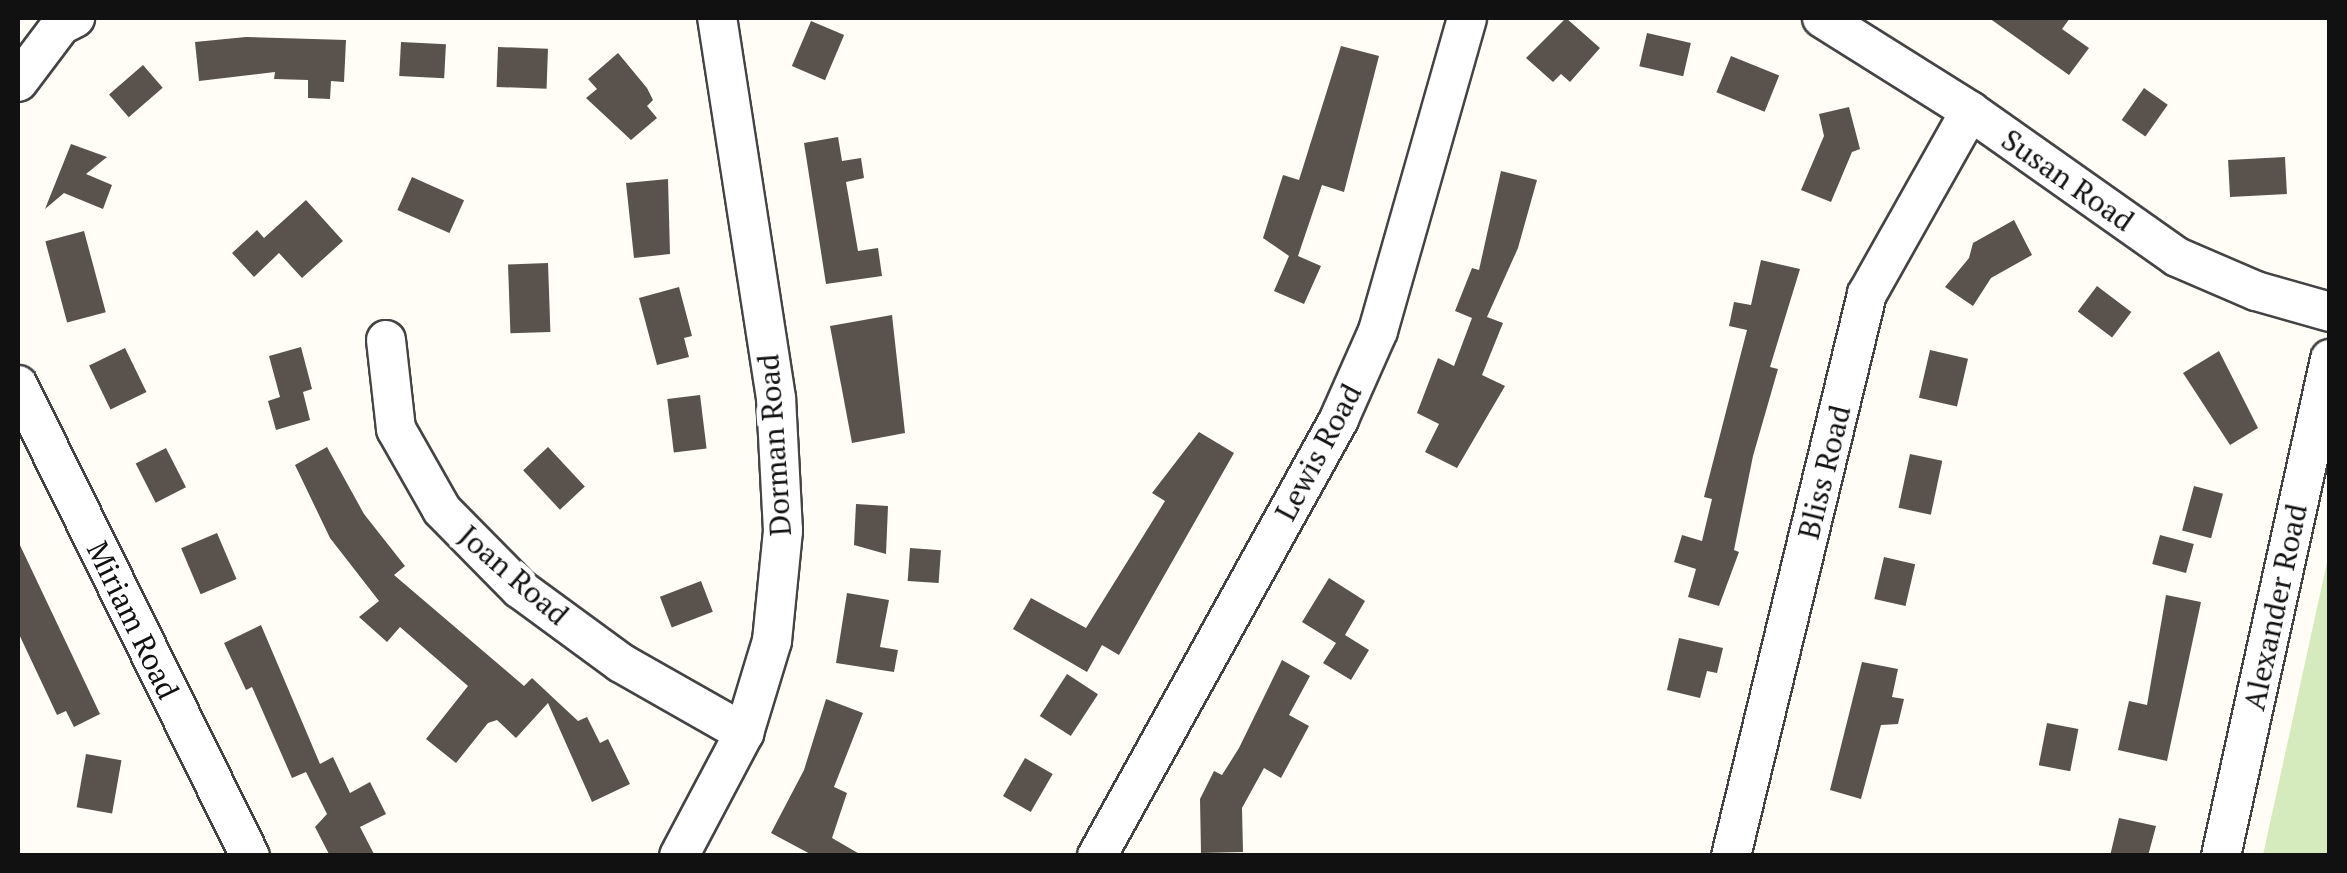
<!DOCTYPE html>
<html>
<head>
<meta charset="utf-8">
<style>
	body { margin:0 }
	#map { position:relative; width:2347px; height:873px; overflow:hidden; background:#fffdf5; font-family:"PT Serif",serif }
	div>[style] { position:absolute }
	.green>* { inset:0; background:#d5ebbd }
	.building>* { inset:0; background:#5a524d; transform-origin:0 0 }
	.roads { filter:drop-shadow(2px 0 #444) drop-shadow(-2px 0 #444) drop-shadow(0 2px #444) drop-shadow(0 -2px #444) }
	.minor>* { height:38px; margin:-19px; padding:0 19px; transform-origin:19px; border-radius:19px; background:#fff }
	span { translate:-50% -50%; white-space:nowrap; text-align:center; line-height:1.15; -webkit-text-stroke:10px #fff; paint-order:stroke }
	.street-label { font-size:30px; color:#111 }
	.frame { position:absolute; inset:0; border:20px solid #111; pointer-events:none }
</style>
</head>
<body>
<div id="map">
	<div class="green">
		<div style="clip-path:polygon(2329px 553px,2329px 855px,2263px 855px)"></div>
	</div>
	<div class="building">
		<div style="clip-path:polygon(1566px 18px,1600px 48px,1570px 82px,1561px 74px,1553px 82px,1526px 58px)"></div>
		<div style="clip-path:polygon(1989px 18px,2070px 18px,2062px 29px,2089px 48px,2069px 75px)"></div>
		<div style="left:811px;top:21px;width:36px;height:49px;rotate:23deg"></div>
		<div style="left:1647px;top:33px;width:45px;height:34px;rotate:13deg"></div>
		<div style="clip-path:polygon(246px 37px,346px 40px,344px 82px,331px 81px,330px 99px,308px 98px,308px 80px,274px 79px,275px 72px,199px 81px,195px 42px)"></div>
		<div style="left:401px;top:42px;width:45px;height:34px;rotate:3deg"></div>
		<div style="clip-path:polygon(1341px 46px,1379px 56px,1344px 192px,1322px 185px,1298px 256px,1321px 266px,1304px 304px,1274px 291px,1289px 256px,1263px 238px,1283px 175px,1299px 180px)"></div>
		<div style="left:498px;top:47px;width:50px;height:40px;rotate:2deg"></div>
		<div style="clip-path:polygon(618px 53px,647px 88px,653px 100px,647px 106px,657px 118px,631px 140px,586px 98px,597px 89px,588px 79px)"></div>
		<div style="left:1731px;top:56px;width:52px;height:39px;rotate:22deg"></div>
		<div style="left:143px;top:65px;width:30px;height:45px;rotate:49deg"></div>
		<div style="left:2144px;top:88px;width:29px;height:39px;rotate:35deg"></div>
		<div style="clip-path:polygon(1849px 107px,1860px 149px,1852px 152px,1831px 202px,1801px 190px,1824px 136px,1819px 114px)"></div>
		<div style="clip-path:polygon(838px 137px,842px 161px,861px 158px,864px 178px,846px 182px,858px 251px,878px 248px,882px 276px,826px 284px,804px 143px)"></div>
		<div style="clip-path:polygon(71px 144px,107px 157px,86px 174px,112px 185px,103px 209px,64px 193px,45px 209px)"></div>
		<div style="left:2285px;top:157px;width:37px;height:57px;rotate:87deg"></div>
		<div style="clip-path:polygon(1501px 171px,1537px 180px,1518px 248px,1487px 317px,1503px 323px,1482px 375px,1505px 386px,1457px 468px,1425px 452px,1439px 424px,1417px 413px,1438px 358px,1454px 366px,1472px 318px,1455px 311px,1472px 268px,1479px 270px)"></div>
		<div style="left:412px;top:177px;width:57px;height:36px;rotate:24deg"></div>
		<div style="clip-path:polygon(668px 179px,670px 254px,634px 258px,626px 183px)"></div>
		<div style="clip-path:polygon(306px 200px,343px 241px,302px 278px,279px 253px,254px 277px,232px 253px,257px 230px,264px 238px)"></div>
		<div style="clip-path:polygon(2014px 220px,2032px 255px,1991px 278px,1973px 306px,1945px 287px,1969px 258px,1973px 243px)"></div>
		<div style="left:84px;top:231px;width:84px;height:40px;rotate:75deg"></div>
		<div style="clip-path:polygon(1761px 260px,1800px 269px,1770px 367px,1778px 369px,1753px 456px,1734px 550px,1739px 552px,1719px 606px,1688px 597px,1696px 569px,1674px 562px,1682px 535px,1702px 541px,1712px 499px,1704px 497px,1747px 330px,1729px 326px,1734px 302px,1751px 305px)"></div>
		<div style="left:548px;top:263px;width:69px;height:40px;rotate:88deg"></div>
		<div style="left:2097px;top:286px;width:43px;height:32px;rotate:37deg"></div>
		<div style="clip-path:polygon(679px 287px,692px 336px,684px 338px,689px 357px,657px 365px,639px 298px)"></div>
		<div style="clip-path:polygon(892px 315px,905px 433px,852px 443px,830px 326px)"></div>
		<div style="clip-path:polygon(301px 347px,312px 389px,303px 392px,310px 420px,276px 430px,268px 401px,280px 397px,269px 356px)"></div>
		<div style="left:125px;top:348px;width:49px;height:40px;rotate:64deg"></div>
		<div style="left:1930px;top:350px;width:39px;height:49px;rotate:13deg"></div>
		<div style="clip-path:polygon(2219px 351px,2258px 428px,2230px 445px,2183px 373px)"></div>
		<div style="left:700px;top:395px;width:54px;height:33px;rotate:83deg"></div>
		<div style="clip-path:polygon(1199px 432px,1234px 453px,1119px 655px,1102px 645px,1087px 672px,1013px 629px,1031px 598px,1086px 628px,1165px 501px,1152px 493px)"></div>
		<div style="clip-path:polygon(327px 447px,364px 514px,405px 566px,394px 575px,524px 686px,532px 678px,578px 721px,587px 717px,600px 743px,608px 739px,630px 784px,592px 802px,548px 703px,516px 738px,497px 720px,488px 723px,456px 763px,426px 739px,468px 686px,400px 627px,387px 642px,359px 617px,379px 601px,330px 538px,295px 465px)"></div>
		<div style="left:548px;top:447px;width:54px;height:34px;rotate:47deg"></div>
		<div style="left:166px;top:448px;width:44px;height:34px;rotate:63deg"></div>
		<div style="left:1910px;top:454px;width:33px;height:55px;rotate:12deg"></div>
		<div style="left:2194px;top:486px;width:30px;height:46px;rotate:15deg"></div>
		<div style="clip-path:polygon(856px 504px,888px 506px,886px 554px,854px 545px)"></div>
		<div style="left:217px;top:533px;width:50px;height:39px;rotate:67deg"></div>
		<div style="left:2160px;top:535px;width:35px;height:30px;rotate:15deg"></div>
		<div style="clip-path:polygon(18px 541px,100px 714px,74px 727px,66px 711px,57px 715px,18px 632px)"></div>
		<div style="left:910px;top:548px;width:31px;height:33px;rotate:4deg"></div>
		<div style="left:1884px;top:557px;width:32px;height:43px;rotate:13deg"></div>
		<div style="clip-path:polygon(1329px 578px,1365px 601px,1345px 635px,1369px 650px,1351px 680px,1323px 663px,1336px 643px,1302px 622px)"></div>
		<div style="left:701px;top:581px;width:33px;height:44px;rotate:69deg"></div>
		<div style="clip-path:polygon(847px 593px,889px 600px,880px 647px,898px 650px,894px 672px,836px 663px)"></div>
		<div style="clip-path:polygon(2166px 595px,2201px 602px,2167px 761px,2118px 750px,2129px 701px,2147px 705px)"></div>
		<div style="clip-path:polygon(261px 625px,320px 764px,333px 757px,350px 793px,370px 782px,386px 814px,360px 827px,375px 856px,330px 856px,315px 827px,327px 814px,306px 772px,292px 778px,252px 687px,246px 690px,224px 643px)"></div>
		<div style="clip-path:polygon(1679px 638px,1723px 648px,1717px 673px,1707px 671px,1700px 698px,1667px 690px)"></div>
		<div style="clip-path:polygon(1282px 660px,1310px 676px,1289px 715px,1309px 726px,1281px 778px,1264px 768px,1242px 808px,1243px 852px,1201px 853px,1200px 799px,1214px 771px,1222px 775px,1239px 748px)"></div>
		<div style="clip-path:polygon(1862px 662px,1898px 669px,1892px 697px,1904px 699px,1898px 724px,1881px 725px,1861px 799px,1830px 790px)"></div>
		<div style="left:1067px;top:674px;width:37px;height:50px;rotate:33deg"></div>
		<div style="clip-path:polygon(826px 699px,863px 713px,834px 787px,847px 793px,832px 838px,863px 856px,814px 856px,771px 833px,804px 770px)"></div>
		<div style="left:2047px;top:723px;width:32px;height:43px;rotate:11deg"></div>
		<div style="left:86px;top:754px;width:36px;height:54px;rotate:10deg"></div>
		<div style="left:1025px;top:758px;width:32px;height:44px;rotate:30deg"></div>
		<div style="clip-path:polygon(2119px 818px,2156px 826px,2148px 856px,2110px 856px)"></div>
	</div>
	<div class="roads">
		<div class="minor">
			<div style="left:1822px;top:18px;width:175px;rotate:32.1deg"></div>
			<div style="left:1970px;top:111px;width:253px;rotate:35.2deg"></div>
			<div style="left:2177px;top:257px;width:86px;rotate:23.3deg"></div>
			<div style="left:2256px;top:291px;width:77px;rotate:15.8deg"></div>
			<div style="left:18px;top:82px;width:71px;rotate:-53deg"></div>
			<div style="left:61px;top:25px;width:16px;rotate:-27deg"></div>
			<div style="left:386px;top:340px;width:90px;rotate:83.6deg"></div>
			<div style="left:396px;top:429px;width:93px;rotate:60.4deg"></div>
			<div style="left:442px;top:510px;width:111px;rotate:45.4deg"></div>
			<div style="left:520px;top:589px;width:125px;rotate:36.2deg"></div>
			<div style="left:621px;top:663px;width:142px;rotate:29.6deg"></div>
			<div style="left:18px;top:385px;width:525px;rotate:63.78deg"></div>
			<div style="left:679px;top:856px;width:139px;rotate:-62.1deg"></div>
			<div style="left:744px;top:733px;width:96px;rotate:-73.1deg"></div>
			<div style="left:772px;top:641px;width:111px;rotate:-84.3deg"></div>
			<div style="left:783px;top:531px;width:133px;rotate:-93deg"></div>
			<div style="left:776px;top:398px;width:385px;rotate:-98.8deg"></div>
			<div style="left:1097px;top:856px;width:500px;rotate:-61deg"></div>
			<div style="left:1339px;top:419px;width:96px;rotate:-66.1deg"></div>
			<div style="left:1378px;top:331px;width:325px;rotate:-74.1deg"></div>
			<div style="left:1731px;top:856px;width:578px;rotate:-76.4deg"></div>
			<div style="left:1867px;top:294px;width:210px;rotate:-60.6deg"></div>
			<div style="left:2221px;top:856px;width:509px;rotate:-77.63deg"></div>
		</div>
	</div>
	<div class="street-label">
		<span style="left:2068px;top:180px;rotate:35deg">Susan Road</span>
		<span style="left:774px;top:445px;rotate:-94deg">Dorman Road</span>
		<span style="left:1318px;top:452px;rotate:-62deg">Lewis Road</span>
		<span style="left:1824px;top:472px;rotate:-76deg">Bliss Road</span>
		<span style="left:514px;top:575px;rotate:41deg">Joan Road</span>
		<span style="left:2275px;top:607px;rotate:-78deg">Alexander Road</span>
		<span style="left:133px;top:620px;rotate:64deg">Miriam Road</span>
	</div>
	<div class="frame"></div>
</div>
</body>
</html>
